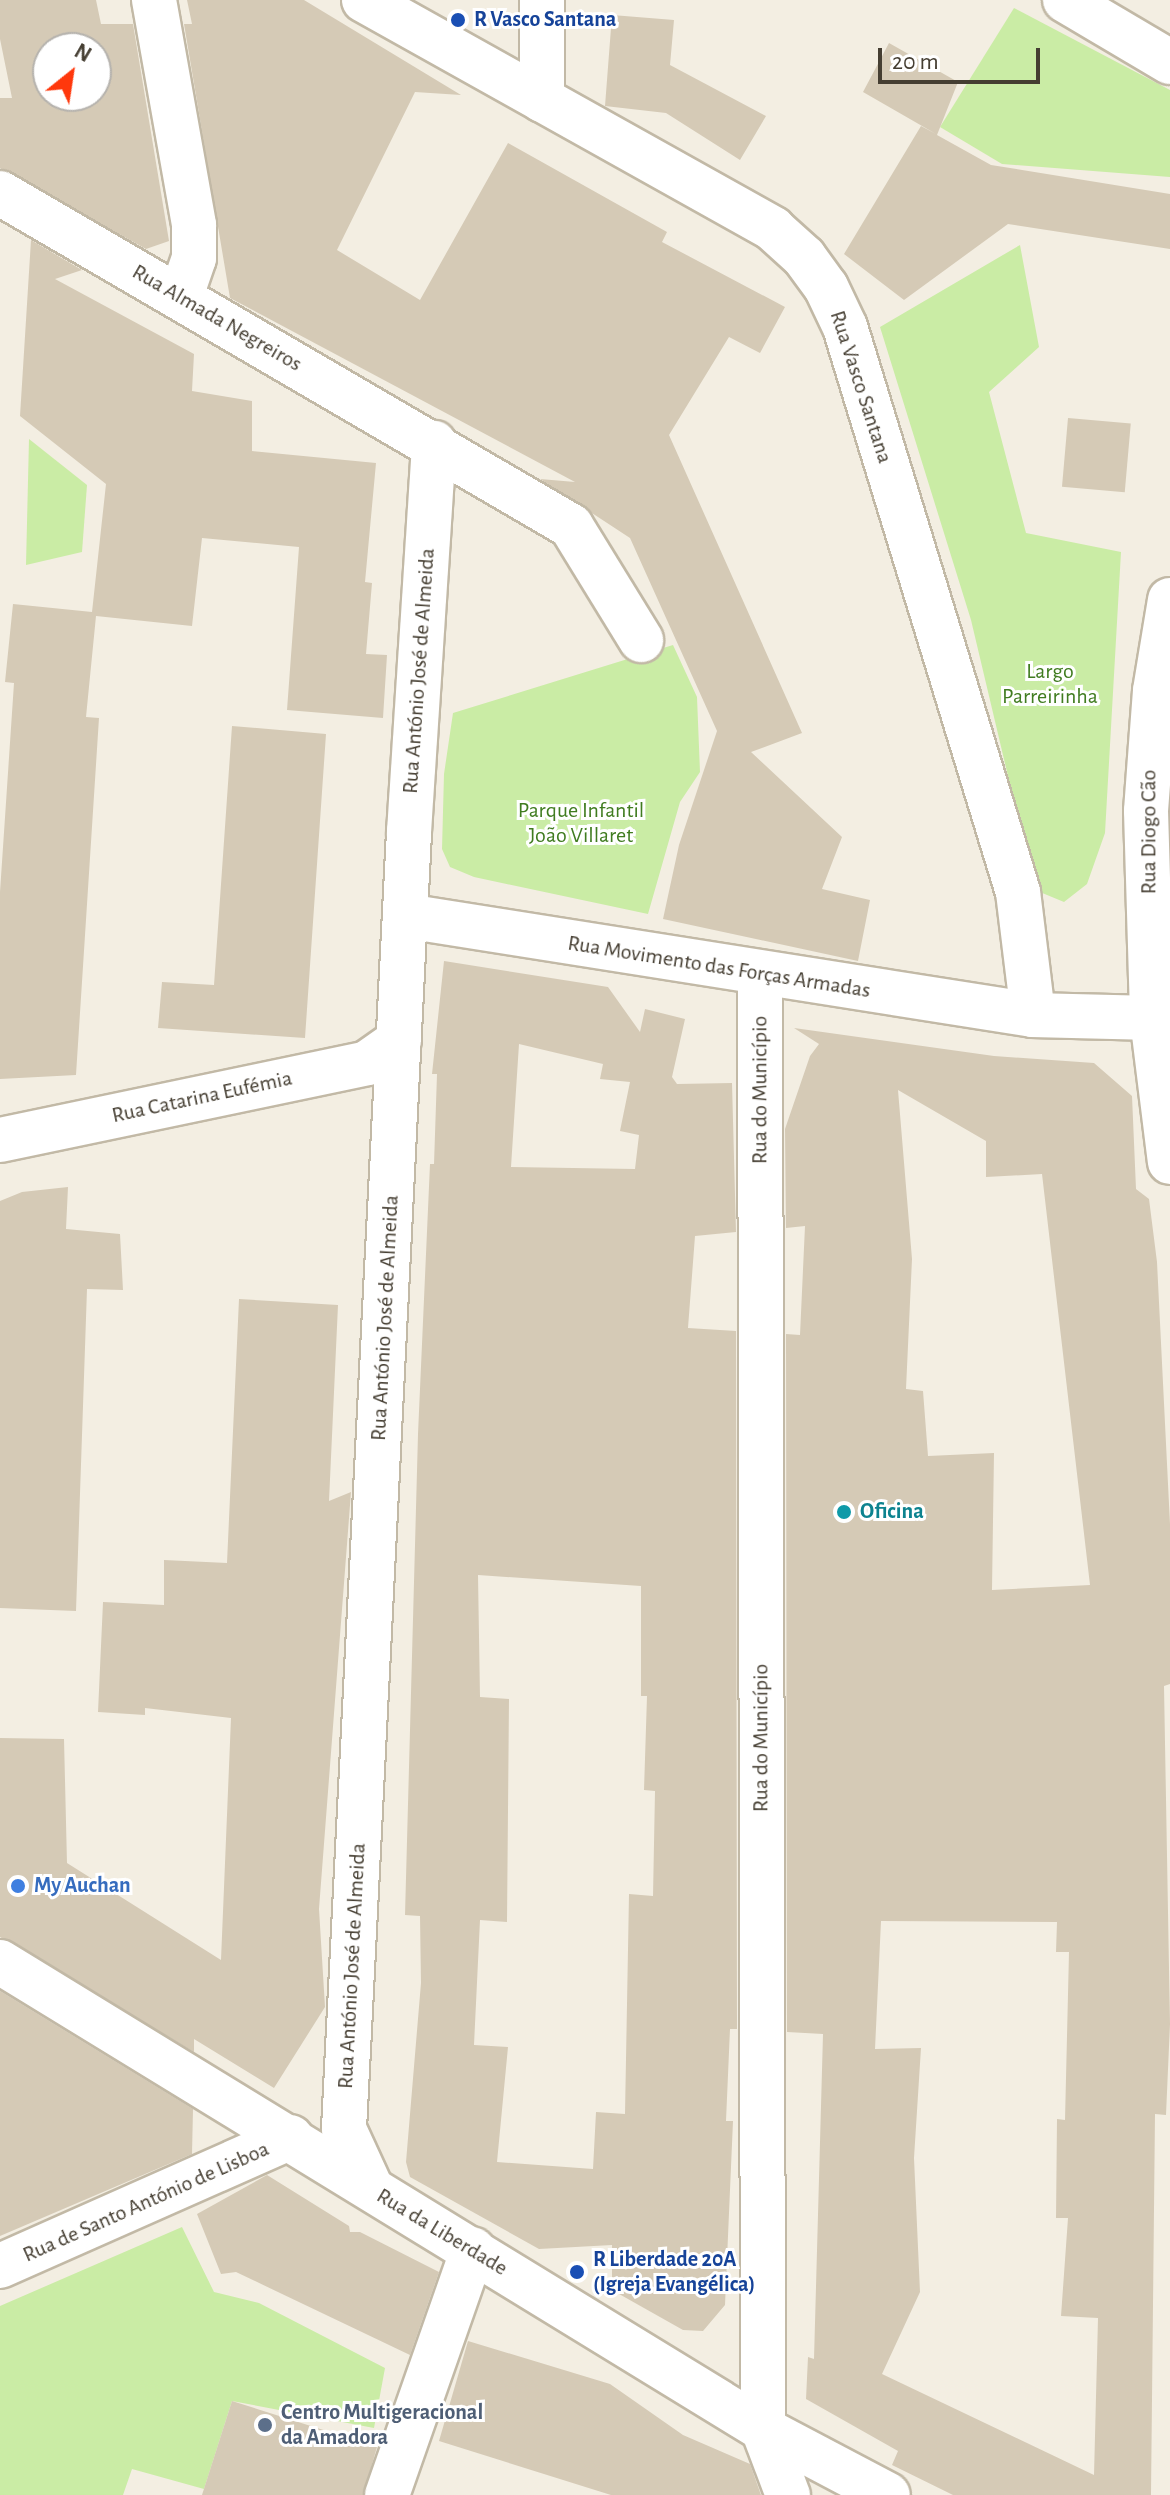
<!DOCTYPE html>
<html>
<head>
<meta charset="utf-8">
<style>
	body { margin:0 }
	#map { position:relative; width:1170px; height:2495px; overflow:hidden; background:#f3eee2; font-family:"Alegreya Sans",sans-serif }
	div>[style] { position:absolute }
	.green>* { inset:0; background:#caeca5 }
	.building>* { inset:0; background:#d5cab6; transform-origin:0 0 }
	.roads { filter:drop-shadow(2px 0 #c2b9a6) drop-shadow(-2px 0 #c2b9a6) drop-shadow(0 2px #c2b9a6) drop-shadow(0 -2px #c2b9a6) }
	.pedestrian>* { height:44px; margin:-22px; padding:0 22px; transform-origin:22px; border-radius:22px; background:#fff }
	.minor>* { height:44px; margin:-22px; padding:0 22px; transform-origin:22px; border-radius:22px; background:#fff }
	.dots>* { width:22px; height:22px; translate:-50% -50%; box-sizing:border-box; border:4px solid #fff; border-radius:50% }
	span { translate:-50% -50%; white-space:nowrap; text-align:center; line-height:1.15; -webkit-text-stroke:6px #fff; paint-order:stroke }
	.transit-label { font-size:22px; color:#164399; font-weight:700 }
	.left { translate:0 -50%; text-align:left }
	.street-label { font-size:22px; color:#453e32 }
	.park-label { font-size:22px; color:#407c20 }
	.culture-label { font-size:22px; color:#0d838f; font-weight:700 }
	.shop-label { font-size:22px; color:#366cbe; font-weight:700 }
	.service-label { font-size:22px; color:#4e5e75; font-weight:700 }
	.north { position:absolute; left:32px; top:32px; width:80px; height:80px; box-sizing:border-box; background:#fff; border:2px solid #b5b2ad; border-radius:50%; rotate:30deg; font-size:22px; font-weight:700; line-height:32px; text-align:center; color:#453e32 }
	.north::after { content:''; display:block; margin:auto; width:28px; height:36px; background:#ff380c; clip-path:polygon(50% 0,100% 100%,50% 72%,0 100%) }
	.scale { position:absolute; left:878px; top:48px; width:162px; height:36px; box-sizing:border-box; border:4px solid #453e32; border-top:0; padding-left:10px; font-size:24px; line-height:28px; white-space:nowrap; color:#453e32; -webkit-text-stroke:6px #fff; paint-order:stroke }
</style>
</head>
<body>
<div id="map">
	<div class="green">
		<div style="clip-path:polygon(1014px 8px,1170px 90px,1170px 177px,1002px 164px,940px 127px)"></div>
		<div style="clip-path:polygon(1020px 245px,1039px 347px,989px 392px,1026px 533px,1121px 552px,1105px 833px,1087px 884px,1064px 902px,1035px 890px,971px 620px,880px 327px)"></div>
		<div style="clip-path:polygon(29px 439px,87px 485px,82px 552px,26px 565px)"></div>
		<div style="clip-path:polygon(673px 645px,697px 697px,700px 772px,680px 802px,648px 914px,474px 877px,450px 867px,442px 849px,444px 774px,453px 713px)"></div>
		<div style="clip-path:polygon(182px 2227px,214px 2292px,259px 2303px,385px 2368px,374px 2428px,232px 2401px,204px 2489px,132px 2469px,123px 2495px,0 2495px,0 2306px)"></div>
	</div>
	<div class="building">
		<div style="clip-path:polygon(evenodd,0 0,96px 0,101px 24px,133px 24px,169px 241px,146px 249px,0 168px,0 98px,12px 98px,0 39px,0 0,48px 48px,96px 48px,96px 96px,48px 96px,48px 48px)"></div>
		<div style="clip-path:polygon(187px 0,304px 0,461px 95px,415px 92px,337px 250px,420px 300px,508px 143px,667px 232px,662px 242px,785px 307px,760px 353px,729px 337px,669px 435px,802px 733px,751px 752px,842px 837px,822px 889px,870px 900px,858px 961px,663px 919px,679px 845px,717px 731px,630px 538px,540px 479px,575px 482px,230px 298px,184px 24px,192px 24px)"></div>
		<div style="clip-path:polygon(612px 15px,674px 20px,670px 65px,766px 116px,740px 160px,666px 113px,605px 106px)"></div>
		<div style="clip-path:polygon(889px 43px,958px 82px,937px 135px,991px 165px,1170px 194px,1170px 249px,1008px 224px,904px 300px,844px 254px,921px 126px,936px 134px,863px 92px)"></div>
		<div style="clip-path:polygon(31px 240px,82px 270px,55px 279px,194px 354px,192px 391px,252px 401px,252px 451px,376px 463px,365px 582px,372px 583px,366px 654px,387px 655px,383px 718px,287px 710px,299px 547px,202px 538px,192px 626px,96px 616px,86px 717px,99px 718px,76px 1075px,0 1079px,0 892px,14px 683px,5px 682px,13px 604px,92px 612px,106px 484px,20px 416px)"></div>
		<div style="left:1068px;top:418px;width:63px;height:69px;rotate:5deg"></div>
		<div style="clip-path:polygon(232px 726px,326px 734px,305px 1038px,158px 1028px,162px 982px,214px 985px)"></div>
		<div style="clip-path:polygon(evenodd,444px 961px,608px 987px,640px 1032px,645px 1009px,685px 1019px,672px 1077px,677px 1084px,732px 1083px,736px 1232px,695px 1236px,688px 1328px,736px 1331px,737px 2029px,730px 2029px,726px 2121px,733px 2121px,725px 2305px,703px 2331px,683px 2330px,612px 2290px,612px 2245px,539px 2249px,410px 2177px,406px 2162px,421px 1983px,420px 1916px,405px 1915px,418px 1434px,430px 1164px,434px 1164px,437px 1074px,432px 1074px,444px 961px,519px 1044px,603px 1064px,600px 1079px,630px 1082px,620px 1131px,639px 1135px,635px 1169px,511px 1167px,519px 1044px,444px 961px,478px 1575px,641px 1586px,641px 1696px,647px 1696px,644px 1790px,655px 1791px,653px 1896px,629px 1894px,625px 2114px,596px 2112px,593px 2169px,497px 2162px,508px 2047px,474px 2045px,480px 1920px,507px 1922px,509px 1699px,480px 1697px,478px 1575px)"></div>
		<div style="clip-path:polygon(evenodd,794px 1028px,994px 1056px,1094px 1063px,1132px 1096px,1136px 1189px,1149px 1199px,1157px 1262px,1170px 1524px,1170px 1684px,1164px 1686px,1170px 2024px,1166px 2115px,1155px 2114px,1151px 2495px,953px 2495px,892px 2465px,898px 2451px,806px 2399px,808px 2357px,814px 2359px,823px 2034px,787px 2032px,786px 1334px,800px 1335px,805px 1226px,786px 1228px,785px 1129px,810px 1056px,819px 1044px,794px 1028px,898px 1090px,986px 1141px,986px 1177px,1042px 1174px,1090px 1585px,992px 1590px,994px 1453px,928px 1456px,923px 1391px,906px 1389px,912px 1259px,898px 1090px,794px 1028px,881px 1921px,1057px 1922px,1056px 1952px,1069px 1952px,1065px 2120px,1057px 2119px,1056px 2218px,1068px 2218px,1061px 2316px,1098px 2318px,1094px 2475px,882px 2374px,920px 2292px,914px 2158px,921px 2048px,875px 2049px,881px 1921px)"></div>
		<div style="clip-path:polygon(68px 1187px,66px 1229px,120px 1234px,123px 1290px,87px 1289px,76px 1611px,0 1608px,0 1201px,22px 1192px)"></div>
		<div style="clip-path:polygon(239px 1299px,338px 1305px,329px 1501px,351px 1492px,319px 1909px,325px 2007px,274px 2088px,194px 2039px,194px 2052px,0 1937px,0 1738px,64px 1739px,67px 1863px,221px 1960px,231px 1718px,145px 1708px,145px 1715px,98px 1712px,103px 1602px,164px 1605px,164px 1560px,227px 1563px)"></div>
		<div style="clip-path:polygon(0 1991px,193px 2109px,192px 2154px,0 2236px)"></div>
		<div style="clip-path:polygon(267px 2175px,349px 2226px,350px 2232px,360px 2232px,439px 2272px,410px 2355px,236px 2272px,221px 2274px,197px 2214px)"></div>
		<div style="clip-path:polygon(468px 2341px,610px 2384px,683px 2435px,750px 2464px,761px 2495px,611px 2495px,439px 2441px)"></div>
		<div style="clip-path:polygon(232px 2401px,377px 2447px,363px 2495px,202px 2495px)"></div>
	</div>
	<div class="roads">
		<div class="pedestrian">
			<div style="left:387px;top:2495px;width:260px;rotate:-70.7deg"></div>
		</div>
		<div class="minor">
			<div style="left:154px;top:0;width:229px;rotate:79.9deg"></div>
			<div style="left:194px;top:225px;width:33px;rotate:90deg"></div>
			<div style="left:194px;top:258px;width:40px;rotate:108.9deg"></div>
			<div style="left:364px;top:0;width:469px;rotate:29.2deg"></div>
			<div style="left:773px;top:229px;width:42px;rotate:42.1deg"></div>
			<div style="left:804px;top:257px;width:37px;rotate:54deg"></div>
			<div style="left:826px;top:287px;width:44px;rotate:64.6deg"></div>
			<div style="left:845px;top:327px;width:591px;rotate:72.98deg"></div>
			<div style="left:1018px;top:892px;width:124px;rotate:83deg"></div>
			<div style="left:542px;top:0;width:100px;rotate:90deg"></div>
			<div style="left:1065px;top:0;width:122px;rotate:30.6deg"></div>
			<div style="left:0;top:193px;width:661px;rotate:30.25deg"></div>
			<div style="left:571px;top:526px;width:134px;rotate:58.4deg"></div>
			<div style="left:1170px;top:600px;width:92px;rotate:99.4deg"></div>
			<div style="left:1155px;top:691px;width:120px;rotate:94.3deg"></div>
			<div style="left:1146px;top:811px;width:207px;rotate:88.3deg"></div>
			<div style="left:1152px;top:1018px;width:145px;rotate:82.9deg"></div>
			<div style="left:406px;top:916px;width:635px;rotate:8.97deg"></div>
			<div style="left:1033px;top:1015px;width:119px;rotate:1.4deg"></div>
			<div style="left:760px;top:975px;width:1454px;rotate:89.88deg"></div>
			<div style="left:763px;top:2429px;width:71px;rotate:69.3deg"></div>
			<div style="left:0;top:1140px;width:375px;rotate:-11.8deg"></div>
			<div style="left:367px;top:1063px;width:39px;rotate:-35deg"></div>
			<div style="left:0;top:1962px;width:895px;rotate:31.47deg"></div>
			<div style="left:763px;top:2429px;width:141px;rotate:27.8deg"></div>
			<div style="left:371px;top:2188px;width:65px;rotate:-114.6deg"></div>
			<div style="left:344px;top:2129px;width:1299px;rotate:-87.13deg"></div>
			<div style="left:409px;top:832px;width:390px;rotate:-86.3deg"></div>
			<div style="left:0;top:2266px;width:318px;rotate:-23.9deg"></div>
		</div>
	</div>
	<div class="dots">
		<div style="left:458px;top:20px;background:#1a4fb4"></div>
		<div style="left:844px;top:1512px;background:#0f9aa8"></div>
		<div style="left:18px;top:1886px;background:#3f7fe0"></div>
		<div style="left:577px;top:2272px;background:#1a4fb4"></div>
		<div style="left:265px;top:2425px;background:#5c6f8a"></div>
	</div>
	<div class="transit-label">
		<span class="left" style="left:474px;top:20px">R Vasco Santana</span>
		<span class="left" style="left:593px;top:2272px">R Liberdade 20A<br>(Igreja Evangélica)</span>
	</div>
	<div class="street-label">
		<span style="left:217px;top:318px;rotate:30deg">Rua Almada Negreiros</span>
		<span style="left:861px;top:387px;rotate:72deg">Rua Vasco Santana</span>
		<span style="left:419px;top:671px;rotate:-86deg">Rua António José de Almeida</span>
		<span style="left:1149px;top:832px;rotate:-90deg">Rua Diogo Cão</span>
		<span style="left:719px;top:967px;rotate:9deg">Rua Movimento das Forças Armadas</span>
		<span style="left:760px;top:1090px;rotate:-90deg">Rua do Município</span>
		<span style="left:202px;top:1097px;rotate:-12deg">Rua Catarina Eufémia</span>
		<span style="left:385px;top:1318px;rotate:-87deg">Rua António José de Almeida</span>
		<span style="left:761px;top:1738px;rotate:-90deg">Rua do Município</span>
		<span style="left:352px;top:1966px;rotate:-87deg">Rua António José de Almeida</span>
		<span style="left:146px;top:2202px;rotate:-24deg">Rua de Santo António de Lisboa</span>
		<span style="left:442px;top:2232px;rotate:31deg">Rua da Liberdade</span>
	</div>
	<div class="park-label">
		<span style="left:1050px;top:684px">Largo<br>Parreirinha</span>
		<span style="left:581px;top:823px">Parque Infantil<br>João Villaret</span>
	</div>
	<div class="culture-label">
		<span class="left" style="left:860px;top:1512px">Oficina</span>
	</div>
	<div class="shop-label">
		<span class="left" style="left:34px;top:1886px">My Auchan</span>
	</div>
	<div class="service-label">
		<span class="left" style="left:281px;top:2425px">Centro Multigeracional<br>da Amadora</span>
	</div>
	<div class="north">N</div>
	<div class="scale">20 m</div>
</div>
</body>
</html>
